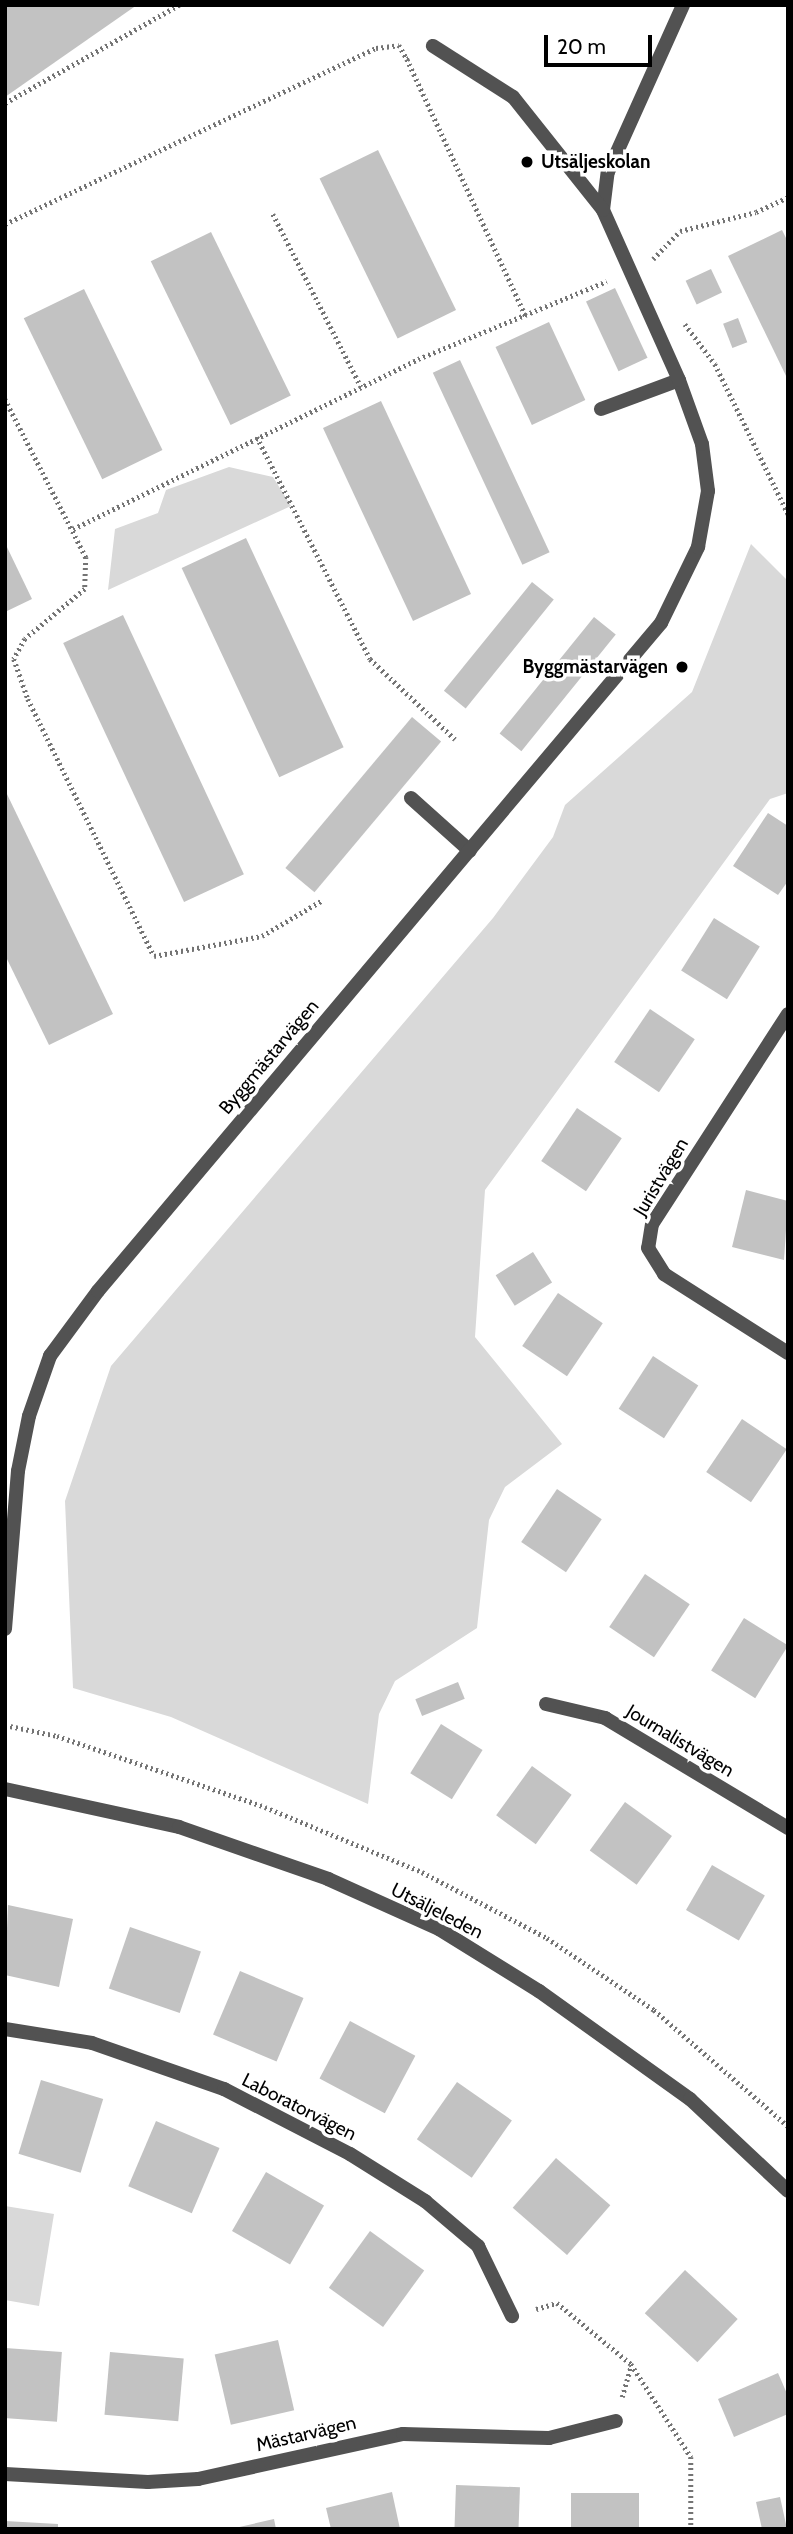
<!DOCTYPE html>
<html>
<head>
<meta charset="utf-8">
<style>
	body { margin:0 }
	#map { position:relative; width:793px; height:2534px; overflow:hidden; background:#fff; font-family:Cabin,sans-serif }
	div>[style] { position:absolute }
	.green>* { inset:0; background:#d9d9d9 }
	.building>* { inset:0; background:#c2c2c2; transform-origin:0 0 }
	.path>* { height:4.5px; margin-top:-2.25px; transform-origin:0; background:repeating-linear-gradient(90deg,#747474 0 2px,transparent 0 5.5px) }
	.service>* { height:14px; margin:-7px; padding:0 7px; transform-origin:7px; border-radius:7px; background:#525252 }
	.minor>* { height:14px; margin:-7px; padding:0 7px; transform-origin:7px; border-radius:7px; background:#525252 }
	.dots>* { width:19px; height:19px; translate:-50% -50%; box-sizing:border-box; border:4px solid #fff; border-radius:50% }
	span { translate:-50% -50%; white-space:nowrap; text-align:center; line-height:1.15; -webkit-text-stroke:7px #fff; paint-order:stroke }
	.poi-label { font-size:19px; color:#000; font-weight:700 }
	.left { translate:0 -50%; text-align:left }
	.right { translate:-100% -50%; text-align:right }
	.street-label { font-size:19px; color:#000 }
	.frame { position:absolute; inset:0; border:7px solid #000; pointer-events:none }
	.scale { position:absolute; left:544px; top:35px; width:108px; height:32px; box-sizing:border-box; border:4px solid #000; border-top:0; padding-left:9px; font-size:21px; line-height:24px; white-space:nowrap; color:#000; -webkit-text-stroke:5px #fff; paint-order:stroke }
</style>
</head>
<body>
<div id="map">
	<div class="green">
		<div style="clip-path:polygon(229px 467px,273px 477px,291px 506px,108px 590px,115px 529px,158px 513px,166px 490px)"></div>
		<div style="clip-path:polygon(751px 544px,788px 581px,788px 793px,770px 799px,485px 1190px,475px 1337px,562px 1444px,505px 1487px,489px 1520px,477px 1628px,395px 1681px,379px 1714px,368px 1804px,171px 1717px,73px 1688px,65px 1501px,111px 1366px,493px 918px,553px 837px,565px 805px,692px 692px)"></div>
		<div style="clip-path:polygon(5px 2206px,54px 2214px,39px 2306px,5px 2300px)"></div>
	</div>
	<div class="building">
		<div style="clip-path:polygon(5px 5px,137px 5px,5px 97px)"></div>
		<div style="left:378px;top:150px;width:178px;height:65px;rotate:64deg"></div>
		<div style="clip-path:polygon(782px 230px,788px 242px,788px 380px,728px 256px)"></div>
		<div style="left:211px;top:232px;width:182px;height:67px;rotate:64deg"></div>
		<div style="left:711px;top:269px;width:26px;height:28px;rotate:65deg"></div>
		<div style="left:615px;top:288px;width:77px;height:32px;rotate:65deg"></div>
		<div style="left:84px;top:289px;width:179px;height:67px;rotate:64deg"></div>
		<div style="left:738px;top:318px;width:26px;height:16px;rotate:69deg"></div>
		<div style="left:549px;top:322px;width:86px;height:59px;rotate:65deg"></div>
		<div style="left:460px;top:360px;width:212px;height:30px;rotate:65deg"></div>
		<div style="left:381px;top:401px;width:213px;height:64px;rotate:65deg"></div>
		<div style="left:246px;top:538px;width:231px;height:71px;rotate:65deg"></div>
		<div style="clip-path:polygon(5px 543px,32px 599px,5px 612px)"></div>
		<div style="left:532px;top:582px;width:28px;height:140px;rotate:39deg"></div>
		<div style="left:123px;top:615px;width:286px;height:66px;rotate:65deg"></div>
		<div style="left:594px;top:617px;width:28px;height:150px;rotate:39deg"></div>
		<div style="left:412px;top:717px;width:38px;height:197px;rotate:40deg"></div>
		<div style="clip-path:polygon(5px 790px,113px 1014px,49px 1045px,5px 955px)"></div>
		<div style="clip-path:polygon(768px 813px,788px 826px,788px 881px,778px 895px,733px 866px)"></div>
		<div style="left:714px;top:918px;width:54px;height:62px;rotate:32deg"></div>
		<div style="left:650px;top:1009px;width:54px;height:64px;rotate:34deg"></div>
		<div style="left:577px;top:1108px;width:54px;height:64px;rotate:34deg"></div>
		<div style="clip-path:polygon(746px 1190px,788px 1201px,784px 1260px,732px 1247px)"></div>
		<div style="left:533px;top:1252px;width:36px;height:44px;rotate:58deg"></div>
		<div style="left:558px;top:1293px;width:54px;height:64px;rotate:34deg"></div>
		<div style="left:653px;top:1356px;width:54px;height:63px;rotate:33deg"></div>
		<div style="left:742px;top:1419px;width:54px;height:64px;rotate:34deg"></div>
		<div style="left:557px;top:1489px;width:54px;height:64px;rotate:34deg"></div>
		<div style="left:645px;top:1574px;width:54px;height:64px;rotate:34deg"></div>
		<div style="left:744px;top:1618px;width:52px;height:62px;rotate:32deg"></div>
		<div style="left:458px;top:1682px;width:18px;height:46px;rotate:68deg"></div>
		<div style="left:441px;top:1724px;width:49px;height:58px;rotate:32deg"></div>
		<div style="left:532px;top:1766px;width:49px;height:61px;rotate:36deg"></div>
		<div style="left:625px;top:1802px;width:58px;height:60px;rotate:36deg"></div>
		<div style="left:712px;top:1865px;width:61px;height:52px;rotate:30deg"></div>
		<div style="clip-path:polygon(8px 1905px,73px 1919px,59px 1987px,5px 1975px)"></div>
		<div style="left:130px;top:1927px;width:75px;height:65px;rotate:19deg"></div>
		<div style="left:240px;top:1971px;width:69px;height:69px;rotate:23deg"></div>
		<div style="left:350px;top:2021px;width:74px;height:65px;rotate:28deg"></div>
		<div style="left:41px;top:2080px;width:65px;height:77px;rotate:17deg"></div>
		<div style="left:457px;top:2082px;width:67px;height:70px;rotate:35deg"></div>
		<div style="left:156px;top:2121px;width:69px;height:71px;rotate:23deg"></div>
		<div style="left:556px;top:2158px;width:72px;height:66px;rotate:41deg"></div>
		<div style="left:266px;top:2172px;width:67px;height:68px;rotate:30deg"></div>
		<div style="left:370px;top:2231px;width:67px;height:70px;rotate:36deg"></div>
		<div style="left:685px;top:2270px;width:72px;height:59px;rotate:43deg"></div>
		<div style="left:278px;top:2340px;width:72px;height:65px;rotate:77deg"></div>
		<div style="left:5px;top:2348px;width:57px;height:70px;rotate:4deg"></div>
		<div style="left:110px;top:2352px;width:74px;height:63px;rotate:5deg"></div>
		<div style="clip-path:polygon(778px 2373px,788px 2396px,788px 2414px,734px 2437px,718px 2399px)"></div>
		<div style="left:456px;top:2485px;width:64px;height:44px;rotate:2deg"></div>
		<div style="clip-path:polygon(392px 2492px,400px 2529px,331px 2529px,326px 2508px)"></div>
		<div style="left:571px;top:2493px;width:68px;height:36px"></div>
		<div style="clip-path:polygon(780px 2497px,787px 2529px,762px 2529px,756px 2502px)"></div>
		<div style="clip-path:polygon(274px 2519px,276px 2529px,235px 2529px,235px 2528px)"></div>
		<div style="clip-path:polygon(5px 2521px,58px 2524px,58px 2529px,5px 2529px)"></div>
	</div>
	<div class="path">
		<div style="left:407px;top:59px;width:284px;rotate:65.2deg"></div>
		<div style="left:5px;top:103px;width:200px;rotate:-29.4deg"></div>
		<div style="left:273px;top:214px;width:194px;rotate:63deg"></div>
		<div style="left:5px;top:224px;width:411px;rotate:-25.4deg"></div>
		<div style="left:376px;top:48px;width:23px;rotate:-7deg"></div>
		<div style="left:399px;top:45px;width:16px;rotate:60deg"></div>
		<div style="left:407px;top:59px;width:4px;rotate:-27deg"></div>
		<div style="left:653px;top:259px;width:39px;rotate:-46deg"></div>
		<div style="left:680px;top:231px;width:78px;rotate:-14deg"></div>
		<div style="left:756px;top:212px;width:35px;rotate:-25deg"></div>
		<div style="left:685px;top:324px;width:50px;rotate:53.1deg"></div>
		<div style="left:715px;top:364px;width:167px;rotate:64deg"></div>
		<div style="left:5px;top:399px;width:178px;rotate:62.9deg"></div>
		<div style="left:86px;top:557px;width:32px;rotate:92deg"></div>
		<div style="left:85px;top:589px;width:78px;rotate:140.2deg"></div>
		<div style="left:25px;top:639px;width:23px;rotate:119deg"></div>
		<div style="left:14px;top:659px;width:42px;rotate:70.7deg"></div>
		<div style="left:28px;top:699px;width:286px;rotate:63.9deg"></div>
		<div style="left:154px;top:956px;width:110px;rotate:-10.5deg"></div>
		<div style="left:262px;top:936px;width:69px;rotate:-30.7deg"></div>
		<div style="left:257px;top:437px;width:249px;rotate:63deg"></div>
		<div style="left:370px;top:659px;width:117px;rotate:43.3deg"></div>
		<div style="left:73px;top:529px;width:385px;rotate:-26.2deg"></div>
		<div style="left:418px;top:359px;width:204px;rotate:-22.4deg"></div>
		<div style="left:5px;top:1725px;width:53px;rotate:11.9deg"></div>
		<div style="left:57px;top:1736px;width:220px;rotate:18.8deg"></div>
		<div style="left:265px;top:1807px;width:170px;rotate:22.5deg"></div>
		<div style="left:422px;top:1872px;width:141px;rotate:27.8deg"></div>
		<div style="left:547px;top:1938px;width:129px;rotate:33.9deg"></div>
		<div style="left:654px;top:2010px;width:177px;rotate:40.9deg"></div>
		<div style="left:536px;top:2309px;width:22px;rotate:-16deg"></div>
		<div style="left:557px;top:2303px;width:96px;rotate:39.5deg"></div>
		<div style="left:631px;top:2364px;width:111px;rotate:57.2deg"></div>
		<div style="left:691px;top:2457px;width:72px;rotate:90deg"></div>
		<div style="left:622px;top:2397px;width:33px;rotate:-74deg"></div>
	</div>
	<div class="service">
		<div style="left:601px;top:409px;width:83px;rotate:-20.4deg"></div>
		<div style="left:411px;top:798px;width:79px;rotate:41.9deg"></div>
	</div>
	<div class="minor">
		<div style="left:603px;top:210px;width:38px;rotate:-83deg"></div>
		<div style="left:608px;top:172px;width:183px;rotate:-65.8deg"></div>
		<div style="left:788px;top:1014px;width:250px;rotate:122.9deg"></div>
		<div style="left:652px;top:1224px;width:24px;rotate:99deg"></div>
		<div style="left:648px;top:1248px;width:31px;rotate:58deg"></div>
		<div style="left:664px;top:1274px;width:147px;rotate:32.5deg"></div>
		<div style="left:5px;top:1629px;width:159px;rotate:-85.3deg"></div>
		<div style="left:18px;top:1471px;width:56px;rotate:-78.7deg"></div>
		<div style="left:29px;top:1416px;width:64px;rotate:-70.7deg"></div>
		<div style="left:50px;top:1356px;width:81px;rotate:-53.6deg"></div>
		<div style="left:98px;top:1291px;width:874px;rotate:-49.88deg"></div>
		<div style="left:661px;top:623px;width:85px;rotate:-64deg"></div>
		<div style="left:698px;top:547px;width:57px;rotate:-79.9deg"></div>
		<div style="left:708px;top:491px;width:47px;rotate:-97.3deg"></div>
		<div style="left:702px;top:444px;width:68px;rotate:-109.8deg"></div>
		<div style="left:679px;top:380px;width:186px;rotate:-114.1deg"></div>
		<div style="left:603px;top:210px;width:144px;rotate:-128.5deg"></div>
		<div style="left:513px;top:97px;width:95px;rotate:-147.5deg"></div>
		<div style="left:546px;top:1704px;width:61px;rotate:13.3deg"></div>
		<div style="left:605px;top:1718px;width:214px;rotate:31deg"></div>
		<div style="left:5px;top:1789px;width:178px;rotate:12.3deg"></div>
		<div style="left:179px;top:1827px;width:158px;rotate:19.2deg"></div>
		<div style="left:328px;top:1879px;width:122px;rotate:24.2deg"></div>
		<div style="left:439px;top:1929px;width:118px;rotate:31.8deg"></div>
		<div style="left:539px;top:1991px;width:186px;rotate:35.6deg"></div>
		<div style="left:690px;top:2099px;width:134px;rotate:43.2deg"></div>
		<div style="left:5px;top:2029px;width:88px;rotate:9.1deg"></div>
		<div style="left:92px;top:2043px;width:140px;rotate:19.2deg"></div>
		<div style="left:224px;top:2089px;width:142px;rotate:27.3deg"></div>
		<div style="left:350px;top:2154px;width:89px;rotate:32.1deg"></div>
		<div style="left:425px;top:2201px;width:70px;rotate:40.3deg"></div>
		<div style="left:478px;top:2246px;width:78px;rotate:64.1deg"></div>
		<div style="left:5px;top:2474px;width:143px;rotate:3.2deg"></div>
		<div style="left:148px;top:2482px;width:50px;rotate:-3.4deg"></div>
		<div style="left:198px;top:2479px;width:210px;rotate:-12.4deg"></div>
		<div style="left:403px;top:2434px;width:146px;rotate:1.6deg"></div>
		<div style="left:549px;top:2438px;width:69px;rotate:-14.2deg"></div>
	</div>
	<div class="dots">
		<div style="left:527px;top:162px;background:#000"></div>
		<div style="left:682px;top:667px;background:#000"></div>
	</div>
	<div class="poi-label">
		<span class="left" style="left:541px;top:162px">Utsäljeskolan</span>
		<span class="right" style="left:668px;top:667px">Byggmästarvägen</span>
	</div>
	<div class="street-label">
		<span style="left:269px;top:1057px;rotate:-50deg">Byggmästarvägen</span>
		<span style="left:661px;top:1177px;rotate:-59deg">Juristvägen</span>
		<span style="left:680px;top:1741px;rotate:31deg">Journalistvägen</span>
		<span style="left:437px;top:1911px;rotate:27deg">Utsäljeleden</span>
		<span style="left:299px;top:2107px;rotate:27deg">Laboratorvägen</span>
		<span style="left:306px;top:2434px;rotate:-13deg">Mästarvägen</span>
	</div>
	<div class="frame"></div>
	<div class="scale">20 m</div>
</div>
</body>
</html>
